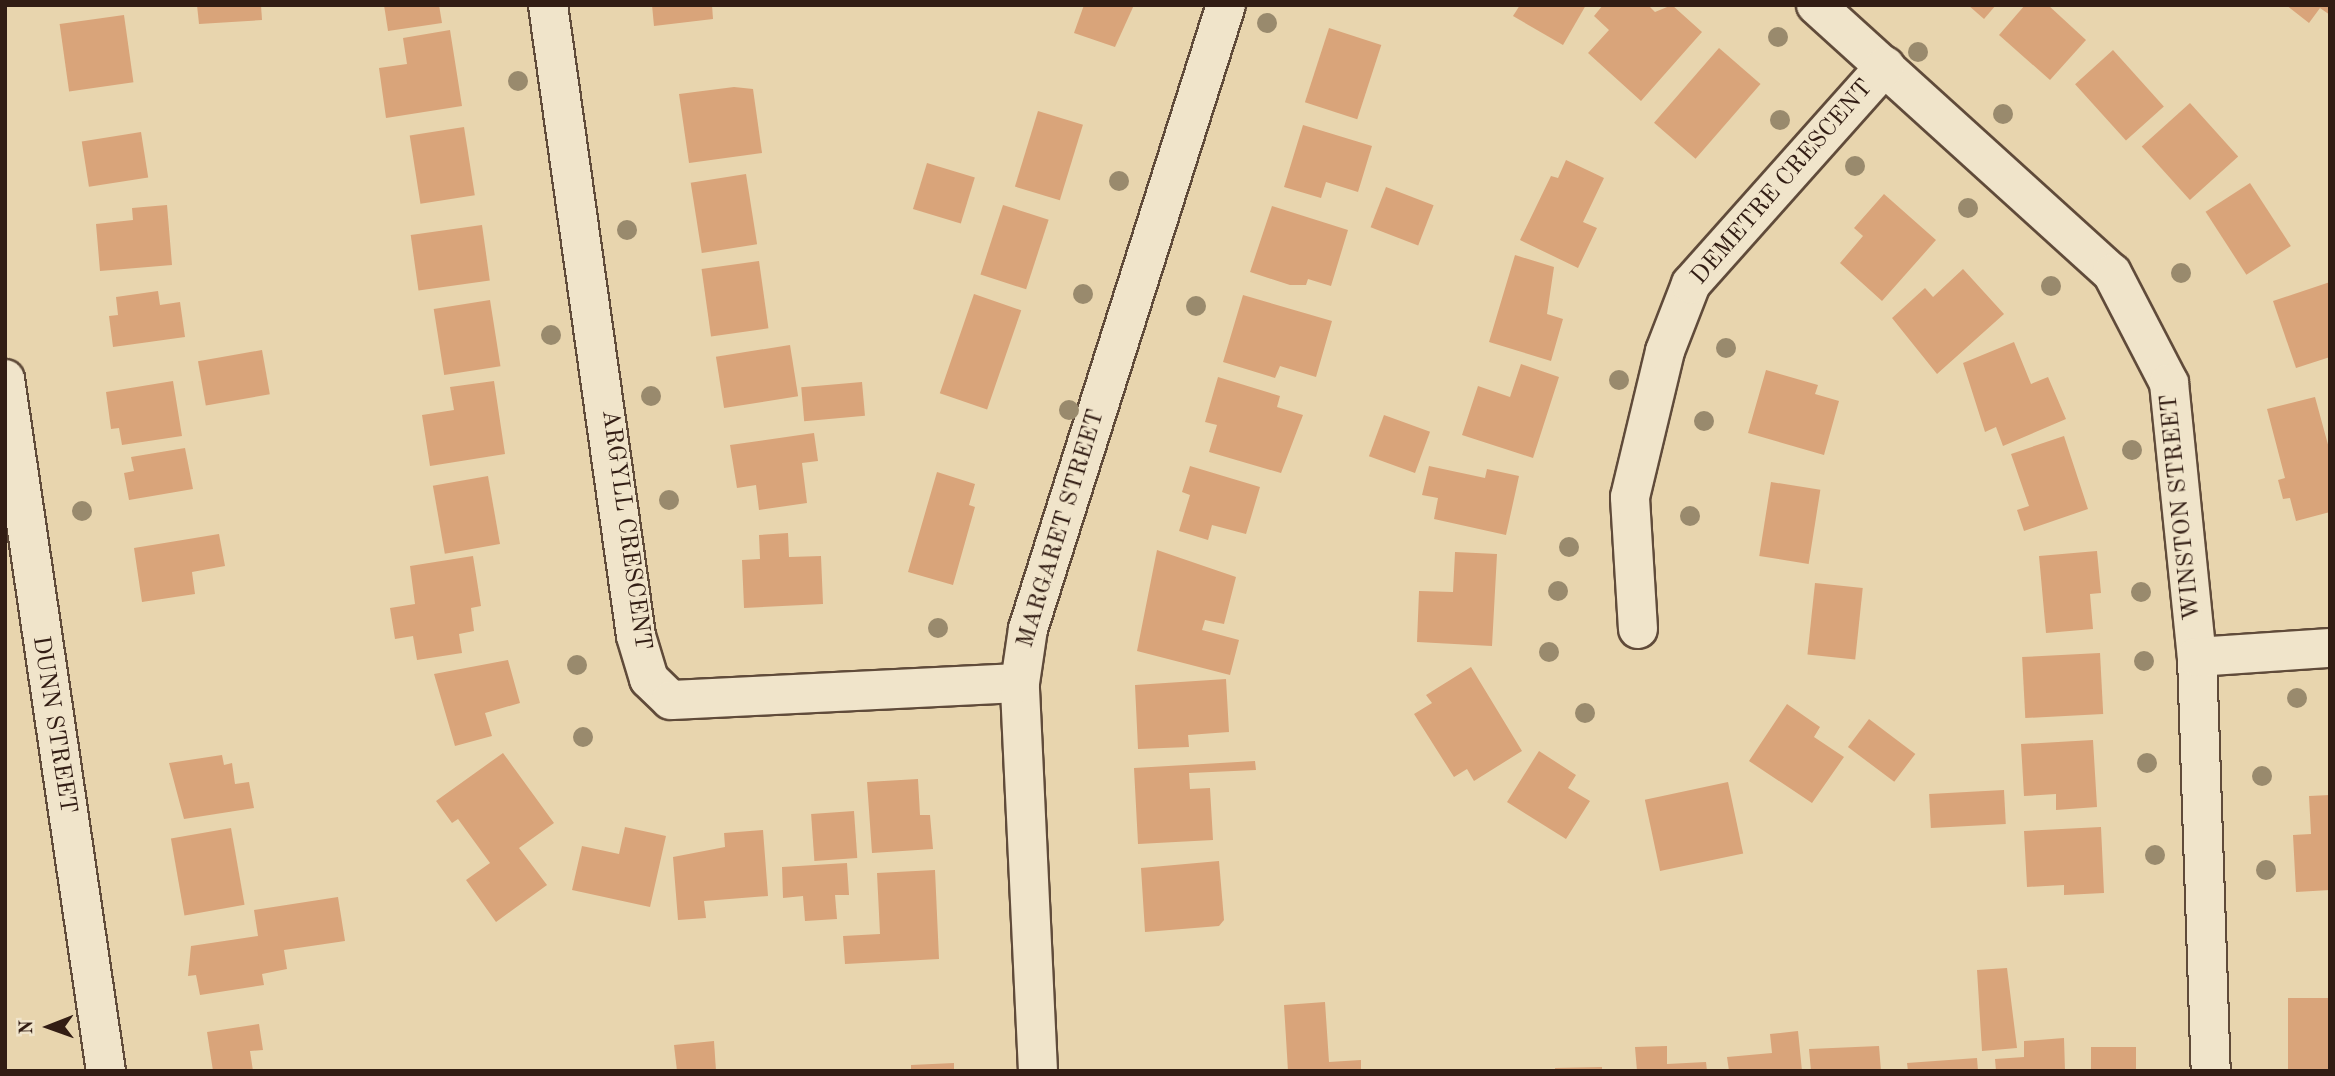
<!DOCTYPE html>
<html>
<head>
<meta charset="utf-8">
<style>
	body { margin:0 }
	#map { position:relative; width:2335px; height:1076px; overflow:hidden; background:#e8d5ae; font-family:"Old Standard TT",serif }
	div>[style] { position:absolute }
	.building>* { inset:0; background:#d9a47a; transform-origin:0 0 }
	.roads { filter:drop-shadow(2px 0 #604b3a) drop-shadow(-2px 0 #604b3a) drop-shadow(0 2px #604b3a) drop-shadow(0 -2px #604b3a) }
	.minor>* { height:38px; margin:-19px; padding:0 19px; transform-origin:19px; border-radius:19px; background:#f0e4ca }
	.trees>* { width:20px; height:20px; margin:-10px; border-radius:50%; background:#998a6d }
	span { translate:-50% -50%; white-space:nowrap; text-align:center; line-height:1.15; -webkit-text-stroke:5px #f0e4ca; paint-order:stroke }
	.street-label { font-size:24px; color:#321d14 }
	.frame { position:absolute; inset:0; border:7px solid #321d14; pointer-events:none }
	.north { position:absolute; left:14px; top:992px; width:70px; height:70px; -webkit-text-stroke:5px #f0e4ca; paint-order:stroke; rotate:269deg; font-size:19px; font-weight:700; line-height:28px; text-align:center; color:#321d14 }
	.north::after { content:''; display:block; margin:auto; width:24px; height:32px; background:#321d14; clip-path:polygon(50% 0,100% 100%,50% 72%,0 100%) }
</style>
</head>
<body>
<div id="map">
	<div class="building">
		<div style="clip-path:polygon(197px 5px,261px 5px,262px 20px,199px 24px)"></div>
		<div style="clip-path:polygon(384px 5px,439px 5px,442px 23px,388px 31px)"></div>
		<div style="clip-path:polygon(652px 5px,712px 5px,713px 19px,654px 26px)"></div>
		<div style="clip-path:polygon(1084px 5px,1134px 5px,1115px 47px,1074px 33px)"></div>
		<div style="clip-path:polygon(1520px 5px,1586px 5px,1563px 45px,1513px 16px)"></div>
		<div style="clip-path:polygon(1603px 5px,1648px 5px,1655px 12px,1672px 5px,1702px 32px,1641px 101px,1588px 53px,1609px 30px,1594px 16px)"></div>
		<div style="clip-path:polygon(1968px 5px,1996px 5px,1984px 19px)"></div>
		<div style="clip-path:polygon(2025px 5px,2048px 5px,2086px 40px,2050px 80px,1999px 35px)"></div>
		<div style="clip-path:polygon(2286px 5px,2330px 5px,2330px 15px,2320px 8px,2309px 23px)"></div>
		<div style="left:124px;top:15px;width:68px;height:65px;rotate:82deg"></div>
		<div style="left:1329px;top:28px;width:55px;height:78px;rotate:18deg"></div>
		<div style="clip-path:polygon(450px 30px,462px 106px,386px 118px,379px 68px,407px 64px,403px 38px)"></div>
		<div style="left:1719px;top:48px;width:55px;height:99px;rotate:41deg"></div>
		<div style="left:2113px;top:50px;width:76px;height:51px;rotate:48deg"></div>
		<div style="clip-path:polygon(734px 87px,753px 89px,762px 153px,689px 163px,679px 94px)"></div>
		<div style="left:2190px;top:103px;width:72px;height:65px;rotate:48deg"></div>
		<div style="left:1038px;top:111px;width:47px;height:79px;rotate:17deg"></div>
		<div style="clip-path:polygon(1303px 125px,1372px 146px,1358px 192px,1326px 182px,1321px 198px,1284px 187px)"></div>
		<div style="left:464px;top:127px;width:69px;height:55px;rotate:81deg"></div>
		<div style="left:141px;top:132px;width:46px;height:60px;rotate:81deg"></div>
		<div style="clip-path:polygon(1566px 160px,1604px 178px,1583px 222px,1597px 228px,1578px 268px,1520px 240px,1551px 176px,1558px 178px)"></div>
		<div style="left:927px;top:163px;width:50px;height:48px;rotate:17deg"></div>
		<div style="left:746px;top:174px;width:71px;height:56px;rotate:81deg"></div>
		<div style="left:2250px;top:183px;width:75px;height:53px;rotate:57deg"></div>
		<div style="left:1386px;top:187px;width:51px;height:43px;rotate:21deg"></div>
		<div style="clip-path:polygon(1884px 194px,1936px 240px,1882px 301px,1840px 263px,1863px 236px,1854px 228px)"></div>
		<div style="clip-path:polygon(167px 205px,172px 265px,100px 271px,96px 224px,133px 220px,132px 208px)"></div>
		<div style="left:1003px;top:205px;width:48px;height:73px;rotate:18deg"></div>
		<div style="clip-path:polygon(1272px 206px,1348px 230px,1331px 286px,1308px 279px,1306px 285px,1290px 285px,1250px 272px)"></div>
		<div style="left:482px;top:225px;width:56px;height:72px;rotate:82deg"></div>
		<div style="clip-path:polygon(1515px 255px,1554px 267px,1547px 314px,1563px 319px,1551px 361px,1489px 342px)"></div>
		<div style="left:759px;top:261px;width:68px;height:58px;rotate:82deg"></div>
		<div style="clip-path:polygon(1963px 269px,2004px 314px,1937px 374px,1892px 318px,1925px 288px,1933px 297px)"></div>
		<div style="clip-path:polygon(2330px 282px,2330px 357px,2296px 368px,2273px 301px)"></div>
		<div style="clip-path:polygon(158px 291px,160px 305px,180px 302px,185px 337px,113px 347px,109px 316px,118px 315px,116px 297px)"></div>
		<div style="left:974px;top:294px;width:50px;height:105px;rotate:19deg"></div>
		<div style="clip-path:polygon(1243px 295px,1332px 321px,1316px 377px,1280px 366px,1275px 378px,1223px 362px)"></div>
		<div style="left:490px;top:300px;width:67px;height:57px;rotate:81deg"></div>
		<div style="clip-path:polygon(2014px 342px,2031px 384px,2048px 377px,2066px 419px,2003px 446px,1996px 427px,1985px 432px,1963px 363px)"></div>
		<div style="left:790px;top:345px;width:52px;height:75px;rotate:81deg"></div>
		<div style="left:262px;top:350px;width:45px;height:65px;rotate:80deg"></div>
		<div style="clip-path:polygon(1521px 364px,1559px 377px,1533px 458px,1462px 435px,1478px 386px,1510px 397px)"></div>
		<div style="clip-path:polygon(1766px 370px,1818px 385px,1815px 394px,1839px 401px,1824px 455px,1748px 433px)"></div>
		<div style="clip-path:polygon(1218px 377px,1280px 396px,1277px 407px,1303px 415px,1281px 473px,1209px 452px,1217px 425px,1205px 422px)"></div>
		<div style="clip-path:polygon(173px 381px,182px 436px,122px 445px,119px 428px,111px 429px,106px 392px)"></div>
		<div style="clip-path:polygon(494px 381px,505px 454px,430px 466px,422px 415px,454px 410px,450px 387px)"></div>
		<div style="left:862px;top:382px;width:34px;height:61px;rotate:85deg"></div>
		<div style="clip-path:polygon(2315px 397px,2330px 452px,2330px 512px,2296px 521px,2290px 498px,2283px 499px,2278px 480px,2285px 478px,2267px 409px)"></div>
		<div style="left:1384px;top:415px;width:49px;height:44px;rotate:20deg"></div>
		<div style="clip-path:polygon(814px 433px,818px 461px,802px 463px,807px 503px,759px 510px,756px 485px,737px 488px,730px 445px)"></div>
		<div style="clip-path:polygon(2064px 436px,2088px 509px,2024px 531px,2017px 510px,2029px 506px,2011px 454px)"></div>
		<div style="clip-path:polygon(185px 448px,193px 489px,129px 500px,124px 473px,134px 471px,131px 457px)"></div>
		<div style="clip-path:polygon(1190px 466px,1260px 487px,1246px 534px,1212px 525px,1208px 540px,1179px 531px,1190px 495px,1182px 492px)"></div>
		<div style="clip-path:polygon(1429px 466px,1485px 478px,1487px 469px,1519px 476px,1506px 535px,1434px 519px,1438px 498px,1422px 495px)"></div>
		<div style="clip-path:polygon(937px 472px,975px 484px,969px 505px,975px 507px,953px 585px,908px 572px)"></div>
		<div style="left:488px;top:476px;width:69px;height:56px;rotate:80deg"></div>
		<div style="left:1771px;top:482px;width:50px;height:75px;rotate:9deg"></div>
		<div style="clip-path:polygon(788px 533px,789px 557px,821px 556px,823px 604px,744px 608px,742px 560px,760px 559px,759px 535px)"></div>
		<div style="clip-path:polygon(219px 534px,225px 566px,192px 572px,195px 594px,142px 602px,134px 548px)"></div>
		<div style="clip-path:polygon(1157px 550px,1236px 577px,1224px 624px,1205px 620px,1202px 630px,1239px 640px,1230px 675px,1137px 651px)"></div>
		<div style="clip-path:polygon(2097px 551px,2101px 593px,2090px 594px,2093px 629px,2046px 633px,2039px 556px)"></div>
		<div style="clip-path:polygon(1455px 552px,1497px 554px,1492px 646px,1417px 642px,1419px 591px,1453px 592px)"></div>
		<div style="clip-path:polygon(473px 556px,481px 606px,471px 608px,474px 631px,459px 634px,462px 653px,417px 660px,413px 636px,395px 639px,390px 608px,415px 604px,410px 566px)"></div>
		<div style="left:1815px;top:583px;width:48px;height:72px;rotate:6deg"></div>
		<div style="left:2100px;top:653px;width:61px;height:78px;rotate:87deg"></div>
		<div style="clip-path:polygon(508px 660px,520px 703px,485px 713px,492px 736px,455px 746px,434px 674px)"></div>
		<div style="clip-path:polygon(1471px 667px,1522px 751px,1474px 781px,1467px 769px,1454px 777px,1414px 714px,1432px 703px,1426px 695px)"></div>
		<div style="clip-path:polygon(1226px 679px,1229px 732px,1188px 735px,1189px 747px,1138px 749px,1135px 685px)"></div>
		<div style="clip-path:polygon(1787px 704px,1820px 727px,1814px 737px,1844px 757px,1812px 803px,1749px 761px)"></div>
		<div style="left:1869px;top:719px;width:58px;height:35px;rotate:37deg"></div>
		<div style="clip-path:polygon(2093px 740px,2097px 807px,2056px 810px,2056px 794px,2024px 796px,2021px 744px)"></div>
		<div style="clip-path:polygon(1539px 751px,1576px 775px,1568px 788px,1590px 801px,1566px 839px,1507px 802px)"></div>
		<div style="clip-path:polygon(503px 753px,554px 823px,519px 848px,547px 885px,496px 922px,466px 880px,490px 863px,458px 819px,452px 823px,436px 801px)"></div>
		<div style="clip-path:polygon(222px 755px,224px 765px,232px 763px,235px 784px,249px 782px,254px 808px,184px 819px,169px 763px)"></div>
		<div style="clip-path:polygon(1255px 761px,1256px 770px,1189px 773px,1190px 789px,1210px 788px,1213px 840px,1138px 844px,1134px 768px)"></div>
		<div style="clip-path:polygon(918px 779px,920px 815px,930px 815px,933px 849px,872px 853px,867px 782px)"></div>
		<div style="left:1728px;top:782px;width:73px;height:85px;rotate:78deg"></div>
		<div style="left:2004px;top:790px;width:34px;height:75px;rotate:87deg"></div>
		<div style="clip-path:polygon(2330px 795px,2330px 890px,2296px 892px,2293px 835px,2311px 834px,2309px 796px)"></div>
		<div style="left:854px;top:811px;width:47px;height:43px;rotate:86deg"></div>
		<div style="clip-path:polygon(625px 827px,666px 836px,650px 907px,572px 890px,582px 846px,619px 854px)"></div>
		<div style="clip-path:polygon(2101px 827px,2104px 893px,2064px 895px,2064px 885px,2027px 887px,2024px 831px)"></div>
		<div style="left:231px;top:828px;width:78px;height:61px;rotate:80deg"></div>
		<div style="clip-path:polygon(763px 830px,768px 896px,704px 901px,706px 918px,678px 920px,673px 857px,725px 847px,724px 833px)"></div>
		<div style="clip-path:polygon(1219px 861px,1224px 920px,1219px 926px,1145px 932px,1141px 868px)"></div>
		<div style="clip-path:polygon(847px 863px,849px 895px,835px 895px,837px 919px,805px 921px,803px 896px,783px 898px,782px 867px)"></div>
		<div style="clip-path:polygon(935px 870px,939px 959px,845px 964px,843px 936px,880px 934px,877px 873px)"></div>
		<div style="clip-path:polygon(338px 897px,345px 941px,284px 950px,287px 969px,262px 974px,264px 985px,200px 995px,196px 975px,188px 976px,191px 946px,258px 936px,254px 910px)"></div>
		<div style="clip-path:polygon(2007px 968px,2017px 1048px,1982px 1051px,1977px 970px)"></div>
		<div style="left:2330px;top:998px;width:73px;height:42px;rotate:90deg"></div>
		<div style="clip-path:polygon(1325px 1002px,1329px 1062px,1361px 1060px,1361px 1071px,1288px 1071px,1284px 1005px)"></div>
		<div style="clip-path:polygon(259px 1024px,263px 1050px,250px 1051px,253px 1071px,213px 1071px,207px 1032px)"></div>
		<div style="clip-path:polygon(1798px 1031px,1802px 1071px,1729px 1071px,1727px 1057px,1772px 1053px,1770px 1034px)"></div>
		<div style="clip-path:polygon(2064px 1038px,2065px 1071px,1996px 1071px,1995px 1059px,2024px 1057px,2024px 1041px)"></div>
		<div style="clip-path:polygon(714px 1041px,716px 1071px,677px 1071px,674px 1045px)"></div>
		<div style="clip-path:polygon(1667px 1046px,1667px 1064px,1706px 1062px,1707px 1071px,1637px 1071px,1635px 1047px)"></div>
		<div style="clip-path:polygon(1879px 1046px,1881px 1071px,1811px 1071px,1809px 1049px)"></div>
		<div style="left:2136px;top:1047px;width:24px;height:45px;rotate:90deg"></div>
		<div style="clip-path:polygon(1977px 1058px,1978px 1071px,1908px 1071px,1907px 1063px)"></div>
		<div style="clip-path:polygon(954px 1063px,954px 1071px,911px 1071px,911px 1065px)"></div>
		<div style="clip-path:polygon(1602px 1067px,1602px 1071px,1555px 1071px,1555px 1068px)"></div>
	</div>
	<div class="roads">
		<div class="minor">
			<div style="left:548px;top:5px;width:637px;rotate:82.06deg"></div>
			<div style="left:636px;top:636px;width:45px;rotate:73.2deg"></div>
			<div style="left:649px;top:679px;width:30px;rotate:44deg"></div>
			<div style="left:671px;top:700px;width:349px;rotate:-2.8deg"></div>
			<div style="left:1816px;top:5px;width:399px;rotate:42.2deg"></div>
			<div style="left:2112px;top:273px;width:124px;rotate:62.6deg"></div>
			<div style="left:2169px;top:383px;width:275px;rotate:84.2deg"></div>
			<div style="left:2197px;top:657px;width:414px;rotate:88.1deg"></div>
			<div style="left:5px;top:379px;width:699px;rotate:81.7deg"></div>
			<div style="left:1638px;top:629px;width:132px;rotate:-93.5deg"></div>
			<div style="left:1630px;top:497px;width:150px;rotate:-76.5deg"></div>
			<div style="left:1665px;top:351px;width:72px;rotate:-68.8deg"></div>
			<div style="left:1691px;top:284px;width:292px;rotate:-48.3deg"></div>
			<div style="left:2197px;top:657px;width:133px;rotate:-3.9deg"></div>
			<div style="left:1038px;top:1071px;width:388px;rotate:-92.7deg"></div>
			<div style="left:1020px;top:683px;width:55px;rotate:-81.6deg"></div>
			<div style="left:1028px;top:629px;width:655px;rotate:-72.4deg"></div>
		</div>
	</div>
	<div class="trees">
		<div style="left:1267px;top:23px"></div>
		<div style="left:1778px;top:37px"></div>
		<div style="left:1918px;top:52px"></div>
		<div style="left:518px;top:81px"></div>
		<div style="left:2003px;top:114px"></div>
		<div style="left:1780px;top:120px"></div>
		<div style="left:1855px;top:166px"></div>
		<div style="left:1119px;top:181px"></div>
		<div style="left:1968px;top:208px"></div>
		<div style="left:627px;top:230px"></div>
		<div style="left:2181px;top:273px"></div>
		<div style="left:2051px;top:286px"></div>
		<div style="left:1083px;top:294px"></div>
		<div style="left:1196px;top:306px"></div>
		<div style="left:551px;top:335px"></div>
		<div style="left:1726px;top:348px"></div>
		<div style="left:1619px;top:380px"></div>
		<div style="left:651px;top:396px"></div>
		<div style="left:1069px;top:410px"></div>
		<div style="left:1704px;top:421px"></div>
		<div style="left:2132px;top:450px"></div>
		<div style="left:669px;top:500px"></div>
		<div style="left:82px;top:511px"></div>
		<div style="left:1690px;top:516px"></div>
		<div style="left:1569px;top:547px"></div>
		<div style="left:1558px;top:591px"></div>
		<div style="left:2141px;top:592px"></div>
		<div style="left:938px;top:628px"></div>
		<div style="left:1549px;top:652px"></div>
		<div style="left:2144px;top:661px"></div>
		<div style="left:577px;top:665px"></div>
		<div style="left:2297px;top:698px"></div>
		<div style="left:1585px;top:713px"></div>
		<div style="left:583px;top:737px"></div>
		<div style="left:2147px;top:763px"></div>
		<div style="left:2262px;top:776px"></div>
		<div style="left:2155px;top:855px"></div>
		<div style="left:2266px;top:870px"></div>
	</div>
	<div class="street-label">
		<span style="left:1783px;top:183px;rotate:-49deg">DEMETRE CRESCENT</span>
		<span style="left:2182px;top:507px;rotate:-96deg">WINSTON STREET</span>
		<span style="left:1062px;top:529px;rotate:-73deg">MARGARET STREET</span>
		<span style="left:625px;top:530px;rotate:82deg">ARGYLL CRESCENT</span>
		<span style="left:53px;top:725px;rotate:81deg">DUNN STREET</span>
	</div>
	<div class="frame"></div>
	<div class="north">N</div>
</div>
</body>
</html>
